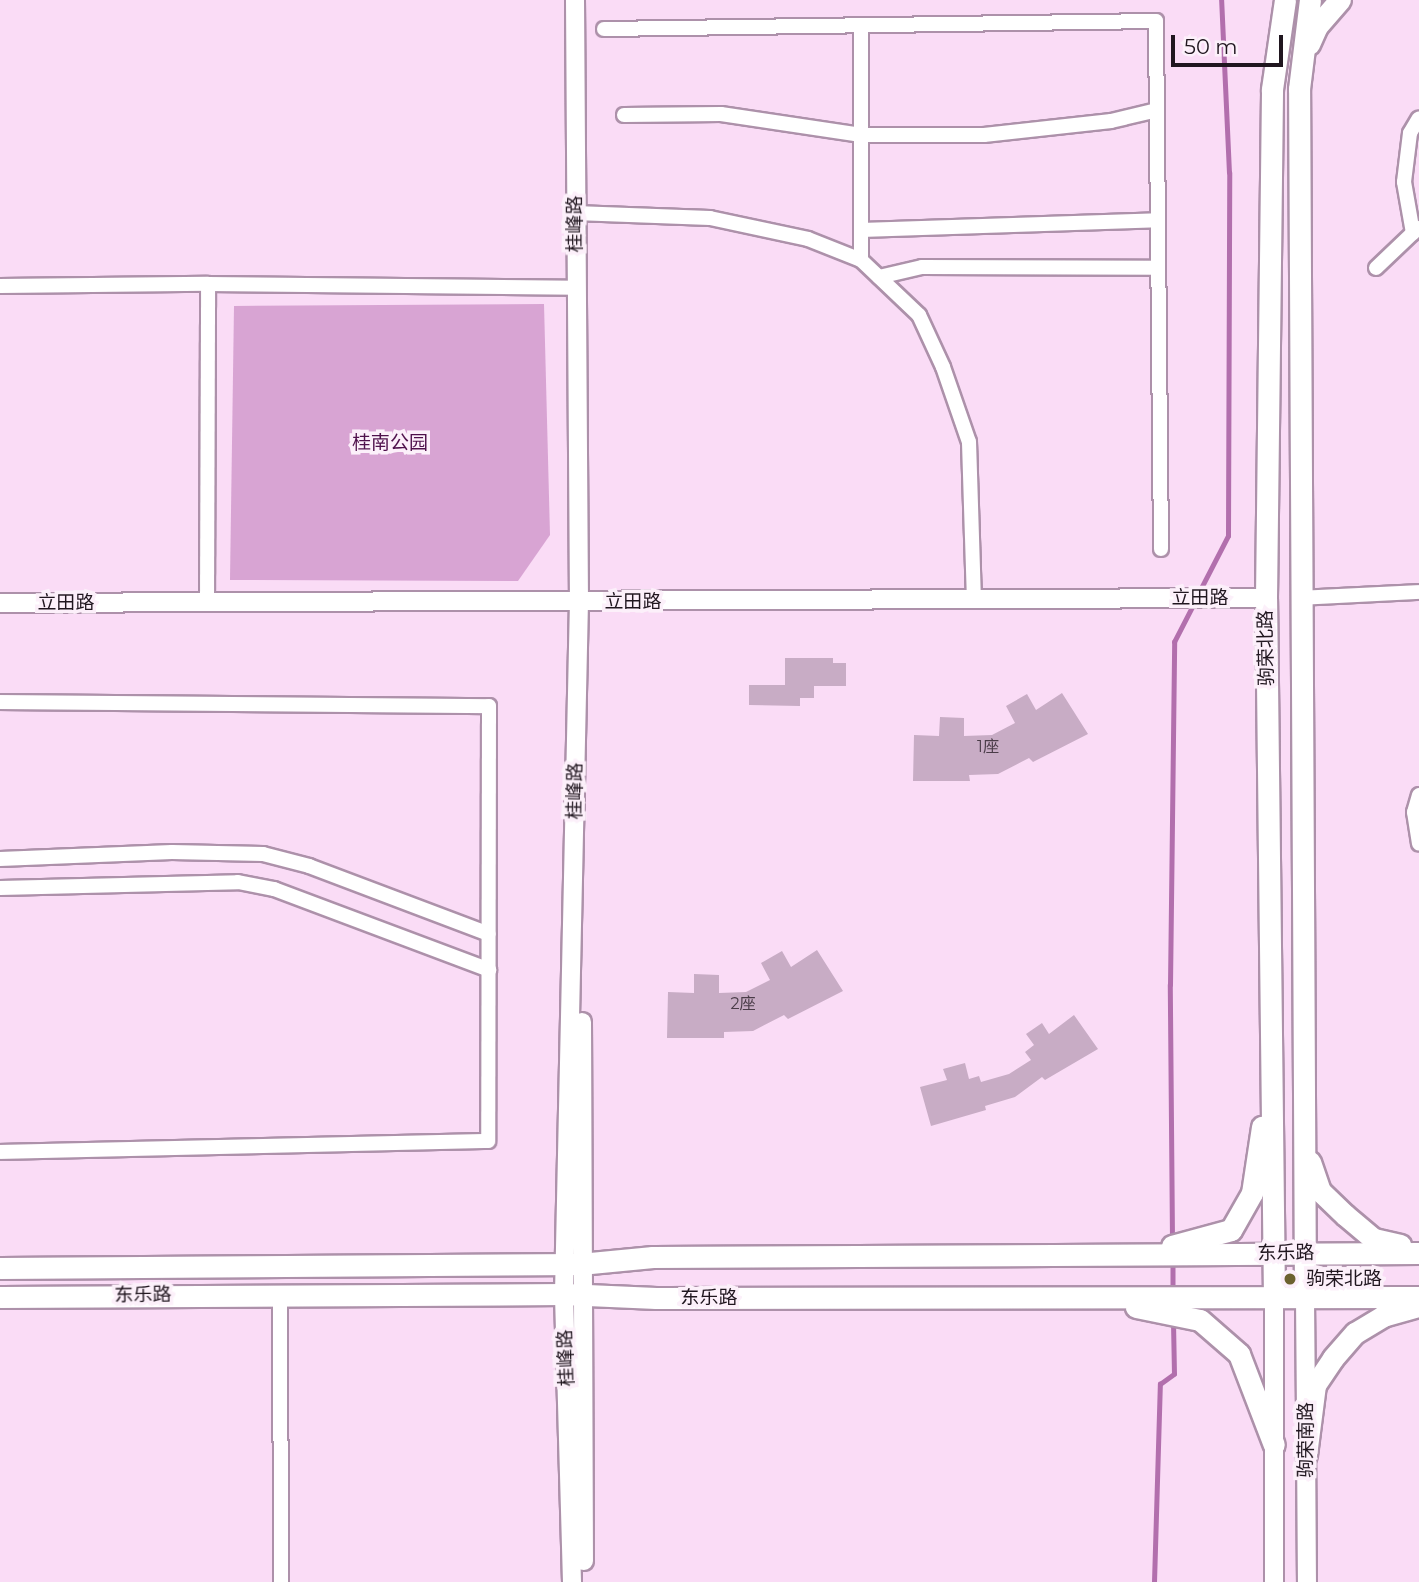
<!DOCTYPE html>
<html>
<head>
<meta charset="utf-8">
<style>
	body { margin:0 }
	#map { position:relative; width:1419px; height:1582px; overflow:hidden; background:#fadcf6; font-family:Montserrat,"Noto Sans SC",sans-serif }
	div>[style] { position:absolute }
	.green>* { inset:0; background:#d8a4d3 }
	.stream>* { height:4.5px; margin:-2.25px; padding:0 2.25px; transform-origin:2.25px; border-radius:2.25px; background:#b26fad }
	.building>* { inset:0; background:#c8acc5 }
	.roads { filter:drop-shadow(2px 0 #ad91aa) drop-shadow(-2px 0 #ad91aa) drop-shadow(0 2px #ad91aa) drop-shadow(0 -2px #ad91aa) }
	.minor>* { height:14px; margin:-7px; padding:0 7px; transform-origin:7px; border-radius:7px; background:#fff }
	.tertiary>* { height:18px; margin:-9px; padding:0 9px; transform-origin:9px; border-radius:9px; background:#fff }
	.secondary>* { height:21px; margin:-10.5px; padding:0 10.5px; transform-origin:10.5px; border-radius:10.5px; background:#fff }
	.dots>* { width:19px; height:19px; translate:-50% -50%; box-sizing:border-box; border:4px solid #fcf0fa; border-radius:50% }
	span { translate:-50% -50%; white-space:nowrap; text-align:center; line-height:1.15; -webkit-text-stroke:7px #fcf0fa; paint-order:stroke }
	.number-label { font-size:16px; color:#4a3c48 }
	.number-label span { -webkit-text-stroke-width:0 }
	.street-label { font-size:19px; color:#20161f }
	.park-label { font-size:19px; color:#4f114c }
	.poi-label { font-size:19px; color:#20161f }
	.left { translate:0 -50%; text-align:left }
	.scale { position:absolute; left:1171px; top:35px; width:112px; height:32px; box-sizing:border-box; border:4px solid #20161f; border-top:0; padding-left:9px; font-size:21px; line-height:24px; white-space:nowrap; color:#20161f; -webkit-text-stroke:5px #fcf0fa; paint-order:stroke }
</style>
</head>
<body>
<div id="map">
	<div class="green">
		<div style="clip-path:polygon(544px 304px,550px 535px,518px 581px,230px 580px,234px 306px)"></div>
	</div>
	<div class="stream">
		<div style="left:1198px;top:594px;width:65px;rotate:-62.7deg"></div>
		<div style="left:1228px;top:536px;width:363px;rotate:-89.8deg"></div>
		<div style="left:1229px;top:173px;width:173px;rotate:-92.6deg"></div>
		<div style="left:1172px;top:1239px;width:254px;rotate:-90.5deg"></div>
		<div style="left:1170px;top:985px;width:343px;rotate:-89.3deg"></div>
		<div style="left:1174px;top:642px;width:42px;rotate:-62.8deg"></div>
		<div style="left:1173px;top:1262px;width:29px;rotate:90deg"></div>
		<div style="left:1154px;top:1582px;width:198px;rotate:-88.3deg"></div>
		<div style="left:1160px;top:1384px;width:17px;rotate:-36deg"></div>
		<div style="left:1174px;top:1374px;width:53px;rotate:-91.1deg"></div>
	</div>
	<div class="building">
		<div style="clip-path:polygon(785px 658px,833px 658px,833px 663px,846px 663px,846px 686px,814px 686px,814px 698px,800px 698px,800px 706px,749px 705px,749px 685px,785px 685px)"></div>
		<div style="clip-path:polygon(1062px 693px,1088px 734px,1033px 762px,1029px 758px,998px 774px,969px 775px,970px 781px,913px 781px,914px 735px,939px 736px,940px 717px,964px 718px,964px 736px,992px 735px,1015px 723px,1006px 706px,1027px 694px,1036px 710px)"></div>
		<div style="clip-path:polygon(817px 950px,843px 991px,788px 1019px,784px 1015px,753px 1031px,724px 1032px,724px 1038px,667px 1038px,668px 992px,694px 993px,694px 974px,719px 975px,719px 993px,746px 992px,770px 980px,761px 963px,782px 951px,791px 967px)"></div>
		<div style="clip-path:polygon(1074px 1015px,1098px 1049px,1045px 1080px,1042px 1077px,1015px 1097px,985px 1106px,986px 1110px,931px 1126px,920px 1087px,947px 1080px,943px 1069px,965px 1063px,969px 1079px,979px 1076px,981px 1082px,1009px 1074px,1031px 1060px,1025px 1052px,1034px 1045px,1026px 1034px,1042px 1023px,1049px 1034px)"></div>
	</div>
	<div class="roads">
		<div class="minor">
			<div style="left:604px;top:29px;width:552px;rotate:-0.83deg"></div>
			<div style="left:1156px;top:21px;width:528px;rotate:89.46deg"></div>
			<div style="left:624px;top:115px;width:97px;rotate:-0.6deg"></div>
			<div style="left:721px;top:114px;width:142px;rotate:8.5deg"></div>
			<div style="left:861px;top:135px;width:123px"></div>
			<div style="left:984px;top:135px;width:128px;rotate:-6.3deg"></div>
			<div style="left:1111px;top:121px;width:47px;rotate:-13.4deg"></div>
			<div style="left:575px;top:213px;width:135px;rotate:2.1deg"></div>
			<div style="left:710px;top:218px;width:100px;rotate:12.1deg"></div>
			<div style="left:808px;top:239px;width:57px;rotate:21.6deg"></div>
			<div style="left:861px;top:260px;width:80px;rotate:43.5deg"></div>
			<div style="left:919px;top:315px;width:57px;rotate:65.2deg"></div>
			<div style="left:943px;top:367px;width:79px;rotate:70.9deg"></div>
			<div style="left:969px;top:442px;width:158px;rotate:88.2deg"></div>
			<div style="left:861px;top:230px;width:297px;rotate:-1.9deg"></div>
			<div style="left:1413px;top:233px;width:52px;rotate:-100deg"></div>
			<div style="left:1404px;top:182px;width:49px;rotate:-83deg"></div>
			<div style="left:1410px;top:133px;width:17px;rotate:-59deg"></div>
			<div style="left:861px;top:260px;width:234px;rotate:-90deg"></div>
			<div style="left:1376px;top:268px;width:58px;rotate:-43.6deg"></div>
			<div style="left:879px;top:277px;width:44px;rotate:-13.1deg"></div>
			<div style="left:922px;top:267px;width:236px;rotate:0.2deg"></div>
			<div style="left:0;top:286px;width:208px;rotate:-0.6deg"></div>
			<div style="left:208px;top:284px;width:368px;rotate:0.6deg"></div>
			<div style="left:1300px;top:598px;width:119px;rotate:-2.9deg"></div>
			<div style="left:207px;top:603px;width:319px;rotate:-89.8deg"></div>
			<div style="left:0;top:702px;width:489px;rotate:0.5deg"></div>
			<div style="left:489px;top:706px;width:435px;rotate:90.1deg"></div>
			<div style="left:488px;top:1141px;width:488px;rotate:178.7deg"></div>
			<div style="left:1419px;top:795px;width:18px;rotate:106deg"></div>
			<div style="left:1414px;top:812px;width:32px;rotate:81deg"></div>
			<div style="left:0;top:859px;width:172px;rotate:-2.3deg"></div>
			<div style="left:172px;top:852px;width:91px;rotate:1.3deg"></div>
			<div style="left:263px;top:854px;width:48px;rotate:14.6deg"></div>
			<div style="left:309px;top:866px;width:192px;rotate:20.7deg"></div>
			<div style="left:0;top:888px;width:238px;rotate:-1.4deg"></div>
			<div style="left:238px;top:882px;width:37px;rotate:11deg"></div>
			<div style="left:274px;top:889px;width:230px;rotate:20.6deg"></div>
			<div style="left:280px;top:1294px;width:288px;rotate:89.8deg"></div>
		</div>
		<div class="tertiary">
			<div style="left:0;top:603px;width:1266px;rotate:-0.23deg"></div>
			<div style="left:582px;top:1022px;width:539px;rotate:89.79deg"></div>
			<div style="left:1274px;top:1298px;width:284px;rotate:90deg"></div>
			<div style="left:1305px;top:1298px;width:106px;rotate:89.5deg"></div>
			<div style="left:1306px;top:1442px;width:140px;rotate:89.6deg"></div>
			<div style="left:572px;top:1582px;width:288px;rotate:-91.6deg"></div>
			<div style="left:564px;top:1294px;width:691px;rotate:-88.76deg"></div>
			<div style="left:579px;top:603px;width:603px;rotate:-90.38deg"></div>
		</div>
		<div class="secondary">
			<div style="left:1309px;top:44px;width:20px;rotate:-66deg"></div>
			<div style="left:1317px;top:26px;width:35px;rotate:-49deg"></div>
			<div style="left:1310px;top:1162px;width:31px;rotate:71deg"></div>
			<div style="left:1320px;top:1191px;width:35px;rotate:44deg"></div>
			<div style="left:1345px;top:1215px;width:38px;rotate:40deg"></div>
			<div style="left:1374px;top:1239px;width:27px;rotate:13deg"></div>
			<div style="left:1172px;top:1246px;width:61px;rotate:-15.2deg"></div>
			<div style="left:1231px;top:1230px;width:43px;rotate:-60.4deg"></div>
			<div style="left:1252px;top:1193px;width:67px;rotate:-81.4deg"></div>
			<div style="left:0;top:1268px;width:580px;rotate:-0.4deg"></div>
			<div style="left:580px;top:1264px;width:73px;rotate:-5.5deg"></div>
			<div style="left:653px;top:1257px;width:766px;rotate:-0.3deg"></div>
			<div style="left:0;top:1297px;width:564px;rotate:-0.3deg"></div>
			<div style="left:564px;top:1294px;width:92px;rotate:2.5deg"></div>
			<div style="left:656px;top:1298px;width:763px;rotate:-0.08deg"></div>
			<div style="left:1274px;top:1298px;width:700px;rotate:-90.65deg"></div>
			<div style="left:1266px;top:598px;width:509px;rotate:-89.32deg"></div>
			<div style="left:1272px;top:89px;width:90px;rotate:-81.7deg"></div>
			<div style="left:1305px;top:1298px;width:1209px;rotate:-90.28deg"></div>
			<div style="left:1299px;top:89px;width:90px;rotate:-83deg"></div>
			<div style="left:1136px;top:1307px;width:65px;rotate:11.5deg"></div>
			<div style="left:1200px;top:1320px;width:52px;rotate:41.1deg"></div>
			<div style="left:1239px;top:1354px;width:97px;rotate:69deg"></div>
			<div style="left:1306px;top:1455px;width:71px;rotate:-82.7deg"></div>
			<div style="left:1315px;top:1385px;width:32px;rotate:-56deg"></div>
			<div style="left:1333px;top:1358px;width:33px;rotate:-49deg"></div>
			<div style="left:1355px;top:1333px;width:33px;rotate:-31deg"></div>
			<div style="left:1383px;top:1316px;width:37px;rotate:-16deg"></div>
		</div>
	</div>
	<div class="dots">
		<div style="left:1290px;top:1279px;background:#6c622f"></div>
	</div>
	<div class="number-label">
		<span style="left:988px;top:747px">1座</span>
		<span style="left:743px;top:1004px">2座</span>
	</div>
	<div class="street-label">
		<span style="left:575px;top:224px;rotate:-90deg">桂峰路</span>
		<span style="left:1200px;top:598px">立田路</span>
		<span style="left:633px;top:602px">立田路</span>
		<span style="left:66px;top:603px">立田路</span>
		<span style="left:1266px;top:648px;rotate:-91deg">驹荣北路</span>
		<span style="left:575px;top:791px;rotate:-89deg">桂峰路</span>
		<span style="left:1286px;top:1253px;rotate:-1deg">东乐路</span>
		<span style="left:143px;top:1295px;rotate:-1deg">东乐路</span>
		<span style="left:709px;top:1298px">东乐路</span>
		<span style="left:566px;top:1358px;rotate:-92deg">桂峰路</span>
		<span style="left:1306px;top:1440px;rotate:-90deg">驹荣南路</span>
	</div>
	<div class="park-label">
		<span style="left:390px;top:443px">桂南公园</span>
	</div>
	<div class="poi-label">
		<span class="left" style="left:1306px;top:1279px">驹荣北路</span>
	</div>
	<div class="scale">50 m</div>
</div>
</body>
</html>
